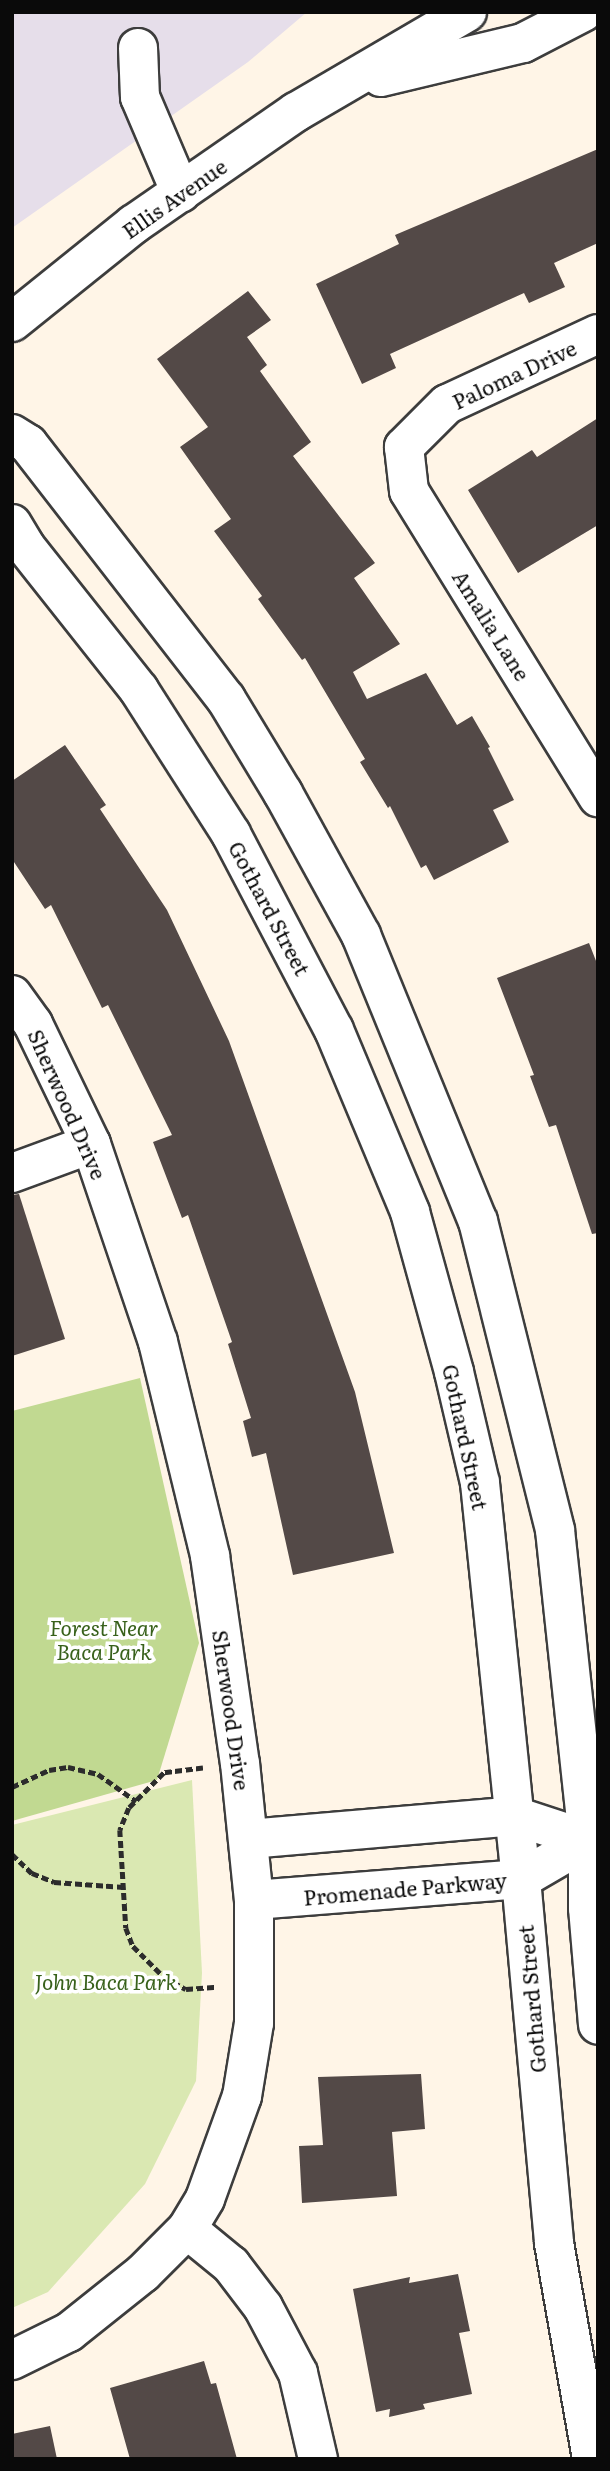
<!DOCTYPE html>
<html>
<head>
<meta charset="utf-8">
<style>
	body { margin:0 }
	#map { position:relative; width:610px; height:2471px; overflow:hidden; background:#fff5e7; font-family:Literata,serif }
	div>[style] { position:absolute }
	.industrial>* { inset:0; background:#e6deea }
	.green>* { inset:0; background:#dae8b2 }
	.forest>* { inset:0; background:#c1d991 }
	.building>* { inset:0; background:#534947 }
	.path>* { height:4.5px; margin-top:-2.25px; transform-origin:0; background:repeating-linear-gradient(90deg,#2c2c2c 0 7px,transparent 0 10.5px) }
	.roads { filter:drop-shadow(2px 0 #3d3d3d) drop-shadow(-2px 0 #3d3d3d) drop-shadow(0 2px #3d3d3d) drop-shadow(0 -2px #3d3d3d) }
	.minor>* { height:38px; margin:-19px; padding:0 19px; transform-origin:19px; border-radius:19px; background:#fff }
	span { translate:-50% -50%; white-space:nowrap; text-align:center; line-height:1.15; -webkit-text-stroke:7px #fff; paint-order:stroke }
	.street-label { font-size:21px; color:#0a0a0a }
	.park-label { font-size:21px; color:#38611b; font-style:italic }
	.frame { position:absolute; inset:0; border:14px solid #0a0a0a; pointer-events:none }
</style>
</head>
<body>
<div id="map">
	<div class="industrial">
		<div style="clip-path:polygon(12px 12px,307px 12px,248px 62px,12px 228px)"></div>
	</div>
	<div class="green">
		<div style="clip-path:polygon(192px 1780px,202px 1973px,196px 2081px,145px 2184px,48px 2292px,12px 2308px,12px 1825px)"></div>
	</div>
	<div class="forest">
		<div style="clip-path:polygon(140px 1378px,199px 1643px,157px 1780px,12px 1821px,12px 1411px)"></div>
	</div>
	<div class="building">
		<div style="clip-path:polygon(598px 149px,598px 243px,554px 263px,565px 287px,529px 303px,524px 293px,390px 354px,396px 368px,362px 384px,316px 284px,399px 244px,395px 235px)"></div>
		<div style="clip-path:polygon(248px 291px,271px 320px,247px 337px,267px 365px,260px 371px,311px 442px,293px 456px,375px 563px,354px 578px,400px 644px,353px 672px,367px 699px,426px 673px,457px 725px,472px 716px,490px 747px,488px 748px,514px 800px,493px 810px,509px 842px,434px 880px,426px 865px,421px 868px,390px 806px,388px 808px,360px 762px,365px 759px,305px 658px,302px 660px,258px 599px,262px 596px,214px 531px,231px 519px,180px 447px,208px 427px,157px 359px)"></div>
		<div style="clip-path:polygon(598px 418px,598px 525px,518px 573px,468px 490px,532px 450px,537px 457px)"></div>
		<div style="clip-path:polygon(65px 745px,106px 805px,100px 809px,167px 910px,229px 1041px,355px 1392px,394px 1553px,293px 1575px,266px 1453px,252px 1457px,243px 1421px,251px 1418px,228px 1344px,232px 1342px,188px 1215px,182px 1218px,153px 1142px,172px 1135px,108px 1005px,102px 1008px,51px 905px,45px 909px,12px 859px,12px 781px)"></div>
		<div style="clip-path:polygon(589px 943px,598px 966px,598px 1233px,592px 1234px,556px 1125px,549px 1127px,530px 1076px,534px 1075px,497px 978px)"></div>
		<div style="clip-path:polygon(19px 1194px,65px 1339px,12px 1356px,12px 1195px)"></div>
		<div style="clip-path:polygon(421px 2074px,425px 2129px,392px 2132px,397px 2196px,302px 2203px,299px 2146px,323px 2145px,318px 2077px)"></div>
		<div style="clip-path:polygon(458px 2274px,470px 2331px,459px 2333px,472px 2394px,423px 2404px,425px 2409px,389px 2417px,390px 2409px,376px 2412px,353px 2289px,410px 2277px,409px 2283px)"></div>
		<div style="clip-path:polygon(204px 2361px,211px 2384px,216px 2383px,237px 2459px,130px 2459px,110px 2388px)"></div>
		<div style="clip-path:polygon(50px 2426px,57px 2459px,12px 2459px,12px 2434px)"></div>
	</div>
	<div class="path">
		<div style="left:203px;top:1768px;width:39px;rotate:173deg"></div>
		<div style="left:164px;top:1773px;width:49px;rotate:135deg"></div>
		<div style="left:129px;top:1808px;width:24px;rotate:112deg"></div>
		<div style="left:120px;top:1830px;width:98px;rotate:86.5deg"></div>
		<div style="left:126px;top:1928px;width:19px;rotate:69deg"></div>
		<div style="left:133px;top:1946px;width:44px;rotate:45deg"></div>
		<div style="left:164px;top:1977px;width:25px;rotate:29deg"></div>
		<div style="left:186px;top:1989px;width:31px;rotate:-4deg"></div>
		<div style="left:12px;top:1787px;width:41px;rotate:-24.7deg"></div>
		<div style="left:49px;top:1770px;width:19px;rotate:-9deg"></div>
		<div style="left:68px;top:1767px;width:31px;rotate:13deg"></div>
		<div style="left:98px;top:1774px;width:47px;rotate:35.4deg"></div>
		<div style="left:12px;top:1854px;width:28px;rotate:44deg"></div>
		<div style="left:32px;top:1873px;width:24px;rotate:22deg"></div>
		<div style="left:54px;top:1882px;width:70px;rotate:4.1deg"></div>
	</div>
	<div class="roads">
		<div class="minor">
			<div style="left:138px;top:48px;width:49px;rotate:87.7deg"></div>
			<div style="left:140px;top:97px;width:104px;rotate:66.9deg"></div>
			<div style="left:381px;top:77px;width:146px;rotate:-13.5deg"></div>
			<div style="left:523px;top:43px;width:68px;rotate:-27.3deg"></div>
			<div style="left:12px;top:322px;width:156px;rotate:-38.8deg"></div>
			<div style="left:134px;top:224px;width:197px;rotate:-34.7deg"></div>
			<div style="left:296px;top:112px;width:198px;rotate:-30.3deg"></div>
			<div style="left:598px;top:334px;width:166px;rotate:155.1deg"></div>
			<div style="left:447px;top:404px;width:61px;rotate:135deg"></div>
			<div style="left:404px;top:447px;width:44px;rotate:83.5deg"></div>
			<div style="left:409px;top:491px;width:360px;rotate:58.3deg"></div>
			<div style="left:12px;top:434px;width:19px;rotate:32deg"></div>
			<div style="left:28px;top:444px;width:323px;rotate:52.2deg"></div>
			<div style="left:226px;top:699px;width:110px;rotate:58.8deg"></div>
			<div style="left:283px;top:793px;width:162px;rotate:61.2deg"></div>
			<div style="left:361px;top:935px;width:309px;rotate:67.8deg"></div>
			<div style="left:478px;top:1221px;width:318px;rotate:76deg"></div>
			<div style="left:555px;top:1530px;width:312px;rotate:83.9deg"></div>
			<div style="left:588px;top:1840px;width:68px;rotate:90deg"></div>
			<div style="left:588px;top:1908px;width:117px;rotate:85.1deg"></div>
			<div style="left:12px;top:524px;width:26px;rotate:59deg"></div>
			<div style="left:25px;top:546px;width:184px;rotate:51.6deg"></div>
			<div style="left:139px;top:690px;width:171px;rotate:57.4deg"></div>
			<div style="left:231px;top:834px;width:221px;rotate:62.3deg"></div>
			<div style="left:334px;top:1030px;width:197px;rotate:67.3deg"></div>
			<div style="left:410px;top:1212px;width:166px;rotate:74.6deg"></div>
			<div style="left:454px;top:1372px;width:114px;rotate:76.8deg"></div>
			<div style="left:480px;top:1483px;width:398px;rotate:84.1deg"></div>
			<div style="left:521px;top:1879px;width:365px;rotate:84.8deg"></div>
			<div style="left:554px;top:2243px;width:219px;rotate:80deg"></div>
			<div style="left:12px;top:995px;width:36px;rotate:54deg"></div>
			<div style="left:33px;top:1024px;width:133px;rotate:64.2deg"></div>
			<div style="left:91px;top:1144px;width:209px;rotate:71.3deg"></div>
			<div style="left:158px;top:1342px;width:220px;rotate:76.3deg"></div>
			<div style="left:210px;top:1556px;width:209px;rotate:81.8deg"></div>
			<div style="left:240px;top:1763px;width:138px;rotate:84.2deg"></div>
			<div style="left:254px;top:1900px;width:123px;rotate:90deg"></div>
			<div style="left:254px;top:2023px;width:74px;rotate:99.3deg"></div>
			<div style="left:242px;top:2096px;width:109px;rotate:109.8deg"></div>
			<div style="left:205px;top:2199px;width:35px;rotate:121deg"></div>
			<div style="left:187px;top:2229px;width:62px;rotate:135deg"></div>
			<div style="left:143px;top:2273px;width:95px;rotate:141.4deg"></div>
			<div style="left:69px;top:2332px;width:64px;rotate:153.8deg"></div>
			<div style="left:12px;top:1173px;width:84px;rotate:-20.2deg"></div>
			<div style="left:249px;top:1839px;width:267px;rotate:-4.9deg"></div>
			<div style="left:515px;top:1816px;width:77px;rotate:18.2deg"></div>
			<div style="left:588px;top:1840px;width:10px;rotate:-6deg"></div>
			<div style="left:254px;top:1900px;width:268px;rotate:-4.5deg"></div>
			<div style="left:521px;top:1879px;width:78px;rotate:-30.2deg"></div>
			<div style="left:187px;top:2229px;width:57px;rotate:39.3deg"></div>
			<div style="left:231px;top:2265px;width:53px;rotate:52.7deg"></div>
			<div style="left:263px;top:2307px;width:75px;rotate:62.1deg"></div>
			<div style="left:298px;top:2373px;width:88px;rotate:76.9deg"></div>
		</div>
	</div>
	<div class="street-label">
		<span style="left:174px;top:198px;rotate:-35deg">Ellis Avenue</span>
		<span style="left:514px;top:374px;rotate:-25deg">Paloma Drive</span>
		<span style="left:492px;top:625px;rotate:58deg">Amalia Lane</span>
		<span style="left:270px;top:908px;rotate:62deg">Gothard Street</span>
		<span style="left:68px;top:1104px;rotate:66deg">Sherwood Drive</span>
		<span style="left:466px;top:1437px;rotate:78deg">Gothard Street</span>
		<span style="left:232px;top:1710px;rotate:82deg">Sherwood Drive</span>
		<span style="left:405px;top:1888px;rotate:-5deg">Promenade Parkway</span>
		<span style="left:531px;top:1999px;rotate:-95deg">Gothard Street</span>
	</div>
	<div class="park-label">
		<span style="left:104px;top:1639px">Forest Near<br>Baca Park</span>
		<span style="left:106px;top:1981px">John Baca Park</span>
	</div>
	<div class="frame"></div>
</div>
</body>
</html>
